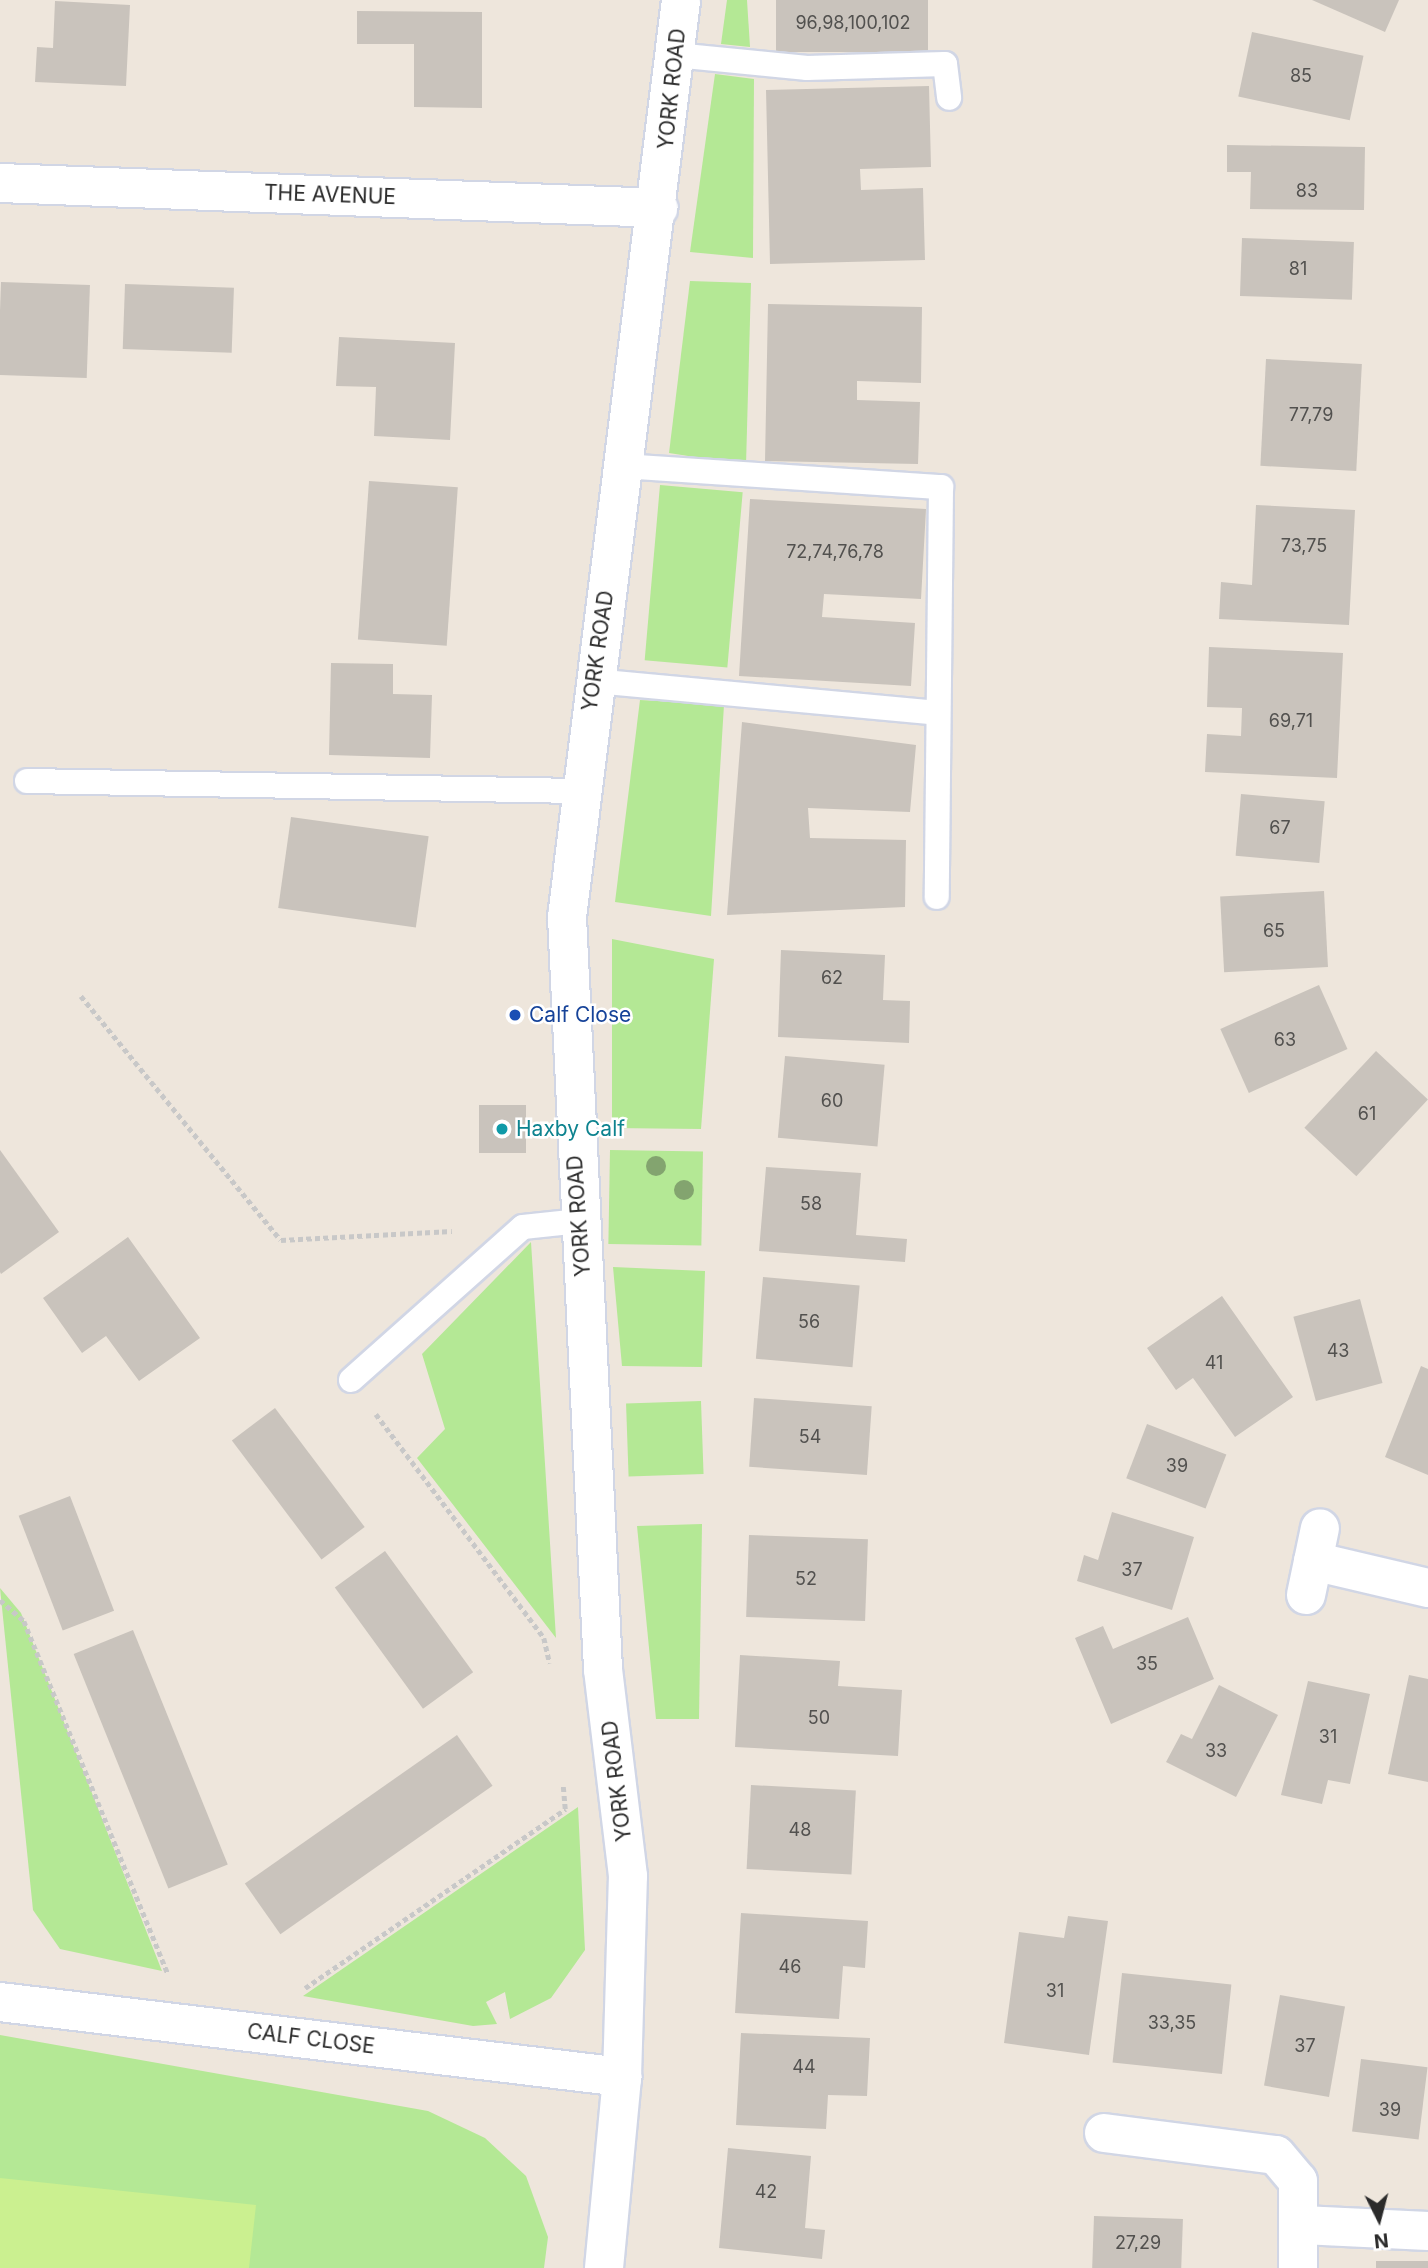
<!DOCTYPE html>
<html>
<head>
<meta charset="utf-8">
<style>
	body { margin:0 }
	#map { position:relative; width:1428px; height:2268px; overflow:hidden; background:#eee6dc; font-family:Inter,sans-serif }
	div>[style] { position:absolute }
	.green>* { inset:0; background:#b4e895; transform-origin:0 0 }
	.pitch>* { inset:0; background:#cbf090 }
	.building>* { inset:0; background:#c9c3bc; transform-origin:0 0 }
	.path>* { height:4.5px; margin-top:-2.25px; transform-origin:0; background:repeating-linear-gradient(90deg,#c8c8c8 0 5px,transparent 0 8.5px) }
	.roads { filter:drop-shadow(2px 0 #d1d6e5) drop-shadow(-2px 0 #d1d6e5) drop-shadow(0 2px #d1d6e5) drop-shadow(0 -2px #d1d6e5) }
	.service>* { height:24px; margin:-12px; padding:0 12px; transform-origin:12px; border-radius:12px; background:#fff }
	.minor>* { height:38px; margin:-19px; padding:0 19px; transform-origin:19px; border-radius:19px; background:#fff }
	.tertiary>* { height:38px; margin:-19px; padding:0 19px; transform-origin:19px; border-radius:19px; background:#fff }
	.trees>* { width:20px; height:20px; margin:-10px; border-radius:50%; background:#83a46f }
	.dots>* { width:19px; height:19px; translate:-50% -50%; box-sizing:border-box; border:4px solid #fff; border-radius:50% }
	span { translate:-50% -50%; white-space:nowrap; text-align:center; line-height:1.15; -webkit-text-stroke:5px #fff; paint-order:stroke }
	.number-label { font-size:18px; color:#52514f }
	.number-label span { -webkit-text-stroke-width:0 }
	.street-label { font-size:21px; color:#2b2b2b }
	.transit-label { font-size:21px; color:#164399 }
	.left { translate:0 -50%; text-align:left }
	.culture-label { font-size:21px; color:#0d838f }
	.north { position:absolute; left:1344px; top:2184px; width:70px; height:70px; -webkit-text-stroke:5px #fff; paint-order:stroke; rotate:174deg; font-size:19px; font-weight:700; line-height:28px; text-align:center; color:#2b2b2b }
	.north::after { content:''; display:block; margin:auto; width:24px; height:32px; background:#2b2b2b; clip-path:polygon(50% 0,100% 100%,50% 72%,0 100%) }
</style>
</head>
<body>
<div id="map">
	<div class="green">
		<div style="clip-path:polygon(727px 0,747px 0,750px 47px,721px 44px)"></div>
		<div style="clip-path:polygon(715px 74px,754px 79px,753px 258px,690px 252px)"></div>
		<div style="clip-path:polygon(690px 281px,751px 283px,746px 465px,669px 453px)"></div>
		<div style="left:660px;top:485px;width:83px;height:176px;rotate:5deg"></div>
		<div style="clip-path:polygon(640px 700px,724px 705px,711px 916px,615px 902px)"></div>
		<div style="clip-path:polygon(612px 939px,714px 959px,701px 1129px,612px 1128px)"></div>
		<div style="left:610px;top:1150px;width:93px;height:94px;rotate:1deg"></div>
		<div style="clip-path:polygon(531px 1242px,556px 1638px,417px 1458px,445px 1429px,422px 1354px)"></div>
		<div style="clip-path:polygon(613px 1267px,705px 1271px,702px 1367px,622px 1366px)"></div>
		<div style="left:701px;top:1401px;width:73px;height:75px;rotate:88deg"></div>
		<div style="clip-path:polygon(702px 1524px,699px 1719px,656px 1719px,637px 1526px)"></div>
		<div style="clip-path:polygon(0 1588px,21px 1613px,162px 1971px,60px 1949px,33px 1910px)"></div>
		<div style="clip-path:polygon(578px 1807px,585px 1950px,551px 1998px,510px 2019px,505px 1992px,486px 2002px,497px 2024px,473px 2026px,303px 1996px)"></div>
		<div style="clip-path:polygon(0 2035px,428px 2111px,485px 2138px,526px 2176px,548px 2237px,544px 2268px,0 2268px)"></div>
	</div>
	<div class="pitch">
		<div style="clip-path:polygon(0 2178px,256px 2205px,249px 2268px,0 2268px)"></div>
	</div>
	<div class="building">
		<div style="left:776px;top:0;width:152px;height:52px"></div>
		<div style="clip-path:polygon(1312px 0,1399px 0,1385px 32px)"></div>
		<div style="clip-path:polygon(55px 1px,130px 5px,126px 86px,35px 82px,37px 47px,53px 48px)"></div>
		<div style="clip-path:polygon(357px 11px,482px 12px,482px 108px,414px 107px,414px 44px,357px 44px)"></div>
		<div style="left:1252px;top:32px;width:114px;height:66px;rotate:12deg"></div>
		<div style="clip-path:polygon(929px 86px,931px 167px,860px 169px,861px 190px,923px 188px,925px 260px,770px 264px,766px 90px)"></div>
		<div style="clip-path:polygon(1227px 145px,1365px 147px,1364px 210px,1250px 209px,1251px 172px,1227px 172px)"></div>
		<div style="left:1242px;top:238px;width:112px;height:58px;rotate:2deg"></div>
		<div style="left:1px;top:282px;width:89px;height:93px;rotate:2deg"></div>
		<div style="left:125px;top:284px;width:109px;height:65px;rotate:2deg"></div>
		<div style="clip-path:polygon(768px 304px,922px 307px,921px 383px,857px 381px,857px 400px,920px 402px,918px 464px,765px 461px)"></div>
		<div style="clip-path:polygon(339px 337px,455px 343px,450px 440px,374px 436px,376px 387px,336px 386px)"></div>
		<div style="left:1266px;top:359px;width:96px;height:107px;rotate:3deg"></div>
		<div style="left:369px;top:481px;width:89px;height:159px;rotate:4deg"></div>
		<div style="clip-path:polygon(750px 499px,926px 509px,921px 599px,824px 594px,822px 617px,915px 623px,911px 686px,739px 676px)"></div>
		<div style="clip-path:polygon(1256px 505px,1355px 510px,1349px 625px,1219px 619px,1221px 582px,1252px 585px)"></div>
		<div style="clip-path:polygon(1209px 647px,1343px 653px,1337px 778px,1205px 772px,1207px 734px,1241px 736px,1242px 708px,1207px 707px)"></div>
		<div style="clip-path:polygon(331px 663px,393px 664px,393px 694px,432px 695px,430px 758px,329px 755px)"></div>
		<div style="clip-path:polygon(742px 722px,916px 745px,910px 812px,808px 808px,810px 838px,906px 840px,905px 907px,727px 915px)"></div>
		<div style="left:1241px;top:794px;width:84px;height:62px;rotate:5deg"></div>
		<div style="left:291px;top:817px;width:139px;height:92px;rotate:8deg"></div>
		<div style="left:1324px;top:891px;width:76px;height:104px;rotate:87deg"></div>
		<div style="clip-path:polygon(781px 950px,885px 955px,883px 1000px,910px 1001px,909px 1043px,778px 1037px)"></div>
		<div style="left:1319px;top:985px;width:70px;height:108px;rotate:66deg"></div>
		<div style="left:1376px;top:1051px;width:71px;height:105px;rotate:43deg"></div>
		<div style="left:785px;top:1056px;width:100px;height:82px;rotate:5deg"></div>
		<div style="left:479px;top:1105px;width:47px;height:48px"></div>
		<div style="clip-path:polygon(0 1150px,59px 1232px,1px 1274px,0 1272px)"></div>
		<div style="clip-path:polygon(766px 1167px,861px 1173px,856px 1235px,907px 1239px,905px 1262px,759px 1251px)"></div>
		<div style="clip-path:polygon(128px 1237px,200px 1338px,139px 1381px,106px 1336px,82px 1353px,43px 1298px)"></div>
		<div style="left:763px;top:1277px;width:97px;height:82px;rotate:5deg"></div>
		<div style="clip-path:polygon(1222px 1296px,1293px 1397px,1235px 1437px,1193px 1378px,1176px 1390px,1147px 1348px)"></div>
		<div style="left:1360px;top:1299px;width:87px;height:69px;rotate:75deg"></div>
		<div style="clip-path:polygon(1421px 1366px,1428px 1369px,1428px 1475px,1385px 1457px)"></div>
		<div style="left:754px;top:1398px;width:118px;height:69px;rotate:4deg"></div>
		<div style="left:275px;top:1408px;width:149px;height:54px;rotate:53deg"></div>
		<div style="left:1147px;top:1424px;width:85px;height:58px;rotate:21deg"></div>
		<div style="left:70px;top:1496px;width:123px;height:55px;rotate:69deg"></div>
		<div style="clip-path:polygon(1112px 1512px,1194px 1537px,1172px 1610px,1077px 1581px,1084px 1555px,1098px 1560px)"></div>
		<div style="left:749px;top:1535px;width:119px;height:82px;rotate:2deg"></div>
		<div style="left:385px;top:1551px;width:150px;height:62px;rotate:54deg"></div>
		<div style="clip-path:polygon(1188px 1617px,1214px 1679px,1111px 1724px,1075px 1638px,1103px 1626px,1113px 1649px)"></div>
		<div style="left:133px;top:1630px;width:253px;height:64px;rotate:68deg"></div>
		<div style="clip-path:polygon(740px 1655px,840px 1661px,838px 1686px,902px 1690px,898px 1756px,735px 1747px)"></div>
		<div style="clip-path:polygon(1409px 1675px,1428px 1679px,1428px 1782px,1388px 1774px)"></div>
		<div style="clip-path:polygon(1308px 1681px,1370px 1694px,1350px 1784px,1328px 1780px,1322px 1804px,1281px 1795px)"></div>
		<div style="clip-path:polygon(1219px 1685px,1278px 1715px,1236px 1797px,1166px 1762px,1181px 1734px,1192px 1739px)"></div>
		<div style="left:457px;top:1735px;width:62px;height:259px;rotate:55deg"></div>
		<div style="left:751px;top:1785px;width:105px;height:84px;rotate:3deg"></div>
		<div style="clip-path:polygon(741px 1913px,868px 1921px,865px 1968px,843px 1966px,839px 2019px,735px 2013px)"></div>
		<div style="clip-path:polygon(1068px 1916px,1108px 1921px,1089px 2055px,1004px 2043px,1019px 1932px,1064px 1938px)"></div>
		<div style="left:1122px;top:1973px;width:110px;height:90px;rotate:6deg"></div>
		<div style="left:1280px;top:1995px;width:66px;height:92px;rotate:10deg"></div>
		<div style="clip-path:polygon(741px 2033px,870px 2038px,867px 2096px,828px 2095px,826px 2129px,736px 2125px)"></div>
		<div style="left:1361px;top:2059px;width:67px;height:73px;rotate:7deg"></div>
		<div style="clip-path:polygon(728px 2148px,811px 2156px,805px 2228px,825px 2230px,822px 2259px,719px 2248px)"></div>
		<div style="left:1094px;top:2216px;width:89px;height:52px;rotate:2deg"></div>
		<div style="left:1376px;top:2261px;width:52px;height:7px"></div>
	</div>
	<div class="path">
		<div style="left:81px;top:996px;width:315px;rotate:50.7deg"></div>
		<div style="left:281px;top:1240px;width:171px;rotate:-3deg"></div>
		<div style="left:376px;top:1414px;width:280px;rotate:53.1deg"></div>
		<div style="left:544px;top:1638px;width:26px;rotate:77deg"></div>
		<div style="left:0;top:1600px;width:32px;rotate:41deg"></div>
		<div style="left:24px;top:1621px;width:380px;rotate:67.8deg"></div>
		<div style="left:305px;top:1988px;width:316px;rotate:-34.5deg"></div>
		<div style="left:565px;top:1809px;width:25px;rotate:-95deg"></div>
	</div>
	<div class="roads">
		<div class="service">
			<div style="left:675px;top:55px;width:133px;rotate:5.6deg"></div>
			<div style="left:807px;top:68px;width:138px;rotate:-1.7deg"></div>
			<div style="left:945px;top:64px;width:34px;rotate:83deg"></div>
			<div style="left:623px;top:466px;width:319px;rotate:3.8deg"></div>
			<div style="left:941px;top:487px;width:410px;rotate:90.6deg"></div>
			<div style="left:594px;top:681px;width:344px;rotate:5.3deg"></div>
			<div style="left:27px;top:781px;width:553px;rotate:1.04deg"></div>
			<div style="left:351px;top:1380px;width:230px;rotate:-41.7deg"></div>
			<div style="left:523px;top:1227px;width:57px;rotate:-6deg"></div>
		</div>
		<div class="minor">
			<div style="left:0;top:183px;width:659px;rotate:2.17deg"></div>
			<div style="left:1313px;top:1561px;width:118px;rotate:13.2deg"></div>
			<div style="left:1306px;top:1595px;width:68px;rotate:-78.2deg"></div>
			<div style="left:0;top:2002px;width:627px;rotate:6.88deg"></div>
			<div style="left:1104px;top:2133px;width:173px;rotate:7.3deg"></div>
			<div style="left:1276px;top:2155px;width:34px;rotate:50deg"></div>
			<div style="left:1298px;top:2181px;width:87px;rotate:90deg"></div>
			<div style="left:1302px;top:2225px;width:126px;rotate:2.7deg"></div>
		</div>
		<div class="tertiary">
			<div style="left:604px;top:2268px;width:192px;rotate:-84.6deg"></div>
			<div style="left:622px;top:2077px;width:201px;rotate:-88.3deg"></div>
			<div style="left:628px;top:1876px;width:209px;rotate:-96.9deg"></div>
			<div style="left:603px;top:1669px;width:753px;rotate:-92.74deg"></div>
			<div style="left:567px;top:917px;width:924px;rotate:-82.91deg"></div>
		</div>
	</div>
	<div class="trees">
		<div style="left:656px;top:1166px"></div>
		<div style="left:684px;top:1190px"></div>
	</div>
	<div class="dots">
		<div style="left:515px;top:1015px;background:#1a4fb4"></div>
		<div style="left:502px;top:1129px;background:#0f9aa8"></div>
	</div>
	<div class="number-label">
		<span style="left:853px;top:23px">96,98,100,102</span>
		<span style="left:1301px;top:76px">85</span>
		<span style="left:1307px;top:191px">83</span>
		<span style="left:1298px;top:269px">81</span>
		<span style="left:1311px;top:415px">77,79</span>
		<span style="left:1304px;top:546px">73,75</span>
		<span style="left:835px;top:552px">72,74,76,78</span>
		<span style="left:1291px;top:721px">69,71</span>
		<span style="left:1280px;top:828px">67</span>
		<span style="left:1274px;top:931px">65</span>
		<span style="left:832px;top:978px">62</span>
		<span style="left:1285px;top:1040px">63</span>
		<span style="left:832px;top:1101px">60</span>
		<span style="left:1367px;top:1114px">61</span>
		<span style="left:811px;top:1204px">58</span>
		<span style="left:809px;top:1322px">56</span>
		<span style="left:1338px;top:1351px">43</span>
		<span style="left:1214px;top:1363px">41</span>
		<span style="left:810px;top:1437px">54</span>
		<span style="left:1177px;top:1466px">39</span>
		<span style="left:1132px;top:1570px">37</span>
		<span style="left:806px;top:1579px">52</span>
		<span style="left:1147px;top:1664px">35</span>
		<span style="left:819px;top:1718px">50</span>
		<span style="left:1328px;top:1737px">31</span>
		<span style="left:1216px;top:1751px">33</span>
		<span style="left:800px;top:1830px">48</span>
		<span style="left:790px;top:1967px">46</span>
		<span style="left:1055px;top:1991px">31</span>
		<span style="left:1172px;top:2023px">33,35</span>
		<span style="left:1305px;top:2046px">37</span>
		<span style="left:804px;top:2067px">44</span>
		<span style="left:1390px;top:2110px">39</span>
		<span style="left:766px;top:2192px">42</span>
		<span style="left:1138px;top:2243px">27,29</span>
	</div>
	<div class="street-label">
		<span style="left:672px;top:89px;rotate:-84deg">YORK ROAD</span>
		<span style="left:330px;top:195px;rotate:2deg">THE AVENUE</span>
		<span style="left:598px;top:651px;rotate:-82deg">YORK ROAD</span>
		<span style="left:579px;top:1216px;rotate:-94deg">YORK ROAD</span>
		<span style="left:617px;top:1781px;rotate:-97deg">YORK ROAD</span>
		<span style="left:311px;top:2039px;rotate:7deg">CALF CLOSE</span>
	</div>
	<div class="transit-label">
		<span class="left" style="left:529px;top:1015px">Calf Close</span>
	</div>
	<div class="culture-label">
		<span class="left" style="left:516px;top:1129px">Haxby Calf</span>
	</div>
	<div class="north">N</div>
</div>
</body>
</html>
